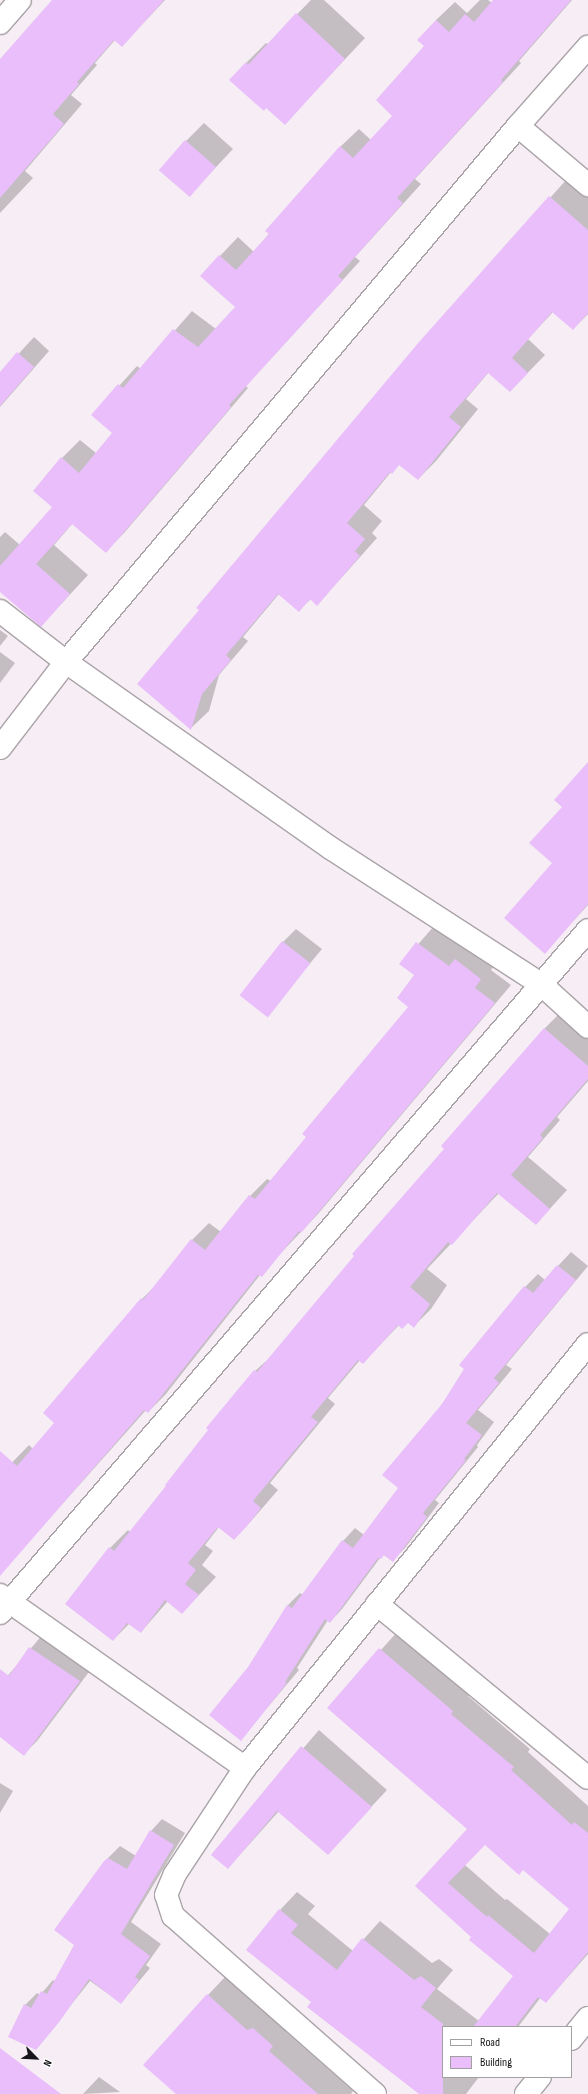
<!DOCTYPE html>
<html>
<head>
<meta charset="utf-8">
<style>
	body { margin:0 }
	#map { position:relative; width:588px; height:2094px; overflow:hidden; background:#f6eef4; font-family:"Sofia Sans Condensed",sans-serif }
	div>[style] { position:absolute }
	.shadow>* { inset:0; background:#0003 }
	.building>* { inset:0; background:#e9befb; transform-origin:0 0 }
	.roads { filter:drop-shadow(1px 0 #aaa3a8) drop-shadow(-1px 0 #aaa3a8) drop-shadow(0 1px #aaa3a8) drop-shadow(0 -1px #aaa3a8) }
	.minor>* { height:22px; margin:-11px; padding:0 11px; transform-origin:11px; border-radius:11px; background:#fff }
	span { translate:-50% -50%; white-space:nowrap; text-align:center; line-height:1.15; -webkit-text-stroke:3.5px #fff; paint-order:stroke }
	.legend { position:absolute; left:442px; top:2026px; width:130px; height:52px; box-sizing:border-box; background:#fff; border:1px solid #a2a1a2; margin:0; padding:5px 7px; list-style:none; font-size:12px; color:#171517 }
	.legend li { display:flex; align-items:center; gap:8px; height:20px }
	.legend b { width:20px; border:1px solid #a2a1a2 }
	.north { position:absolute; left:16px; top:2038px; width:40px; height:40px; -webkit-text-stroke:3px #fff; paint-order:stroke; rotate:114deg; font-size:11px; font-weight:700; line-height:16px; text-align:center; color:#171517 }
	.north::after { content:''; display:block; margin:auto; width:14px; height:18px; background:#171517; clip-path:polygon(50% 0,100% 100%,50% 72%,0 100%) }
</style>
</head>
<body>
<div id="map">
	<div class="shadow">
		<div style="clip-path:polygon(54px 0,165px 0,122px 46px,115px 40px,95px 63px,97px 65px,71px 95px,82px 104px,25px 171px,33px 178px,0 213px,0 60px)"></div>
		<div style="clip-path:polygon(311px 0,324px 0,365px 38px,285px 123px,246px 63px,266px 43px,268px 44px)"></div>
		<div style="clip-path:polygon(480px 0,488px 0,492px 3px,495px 0,572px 0,519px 61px,521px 63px,415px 179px,421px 184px,355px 257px,360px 261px,246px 386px,248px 388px,124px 533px,106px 551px,73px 523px,54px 545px,88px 575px,41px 626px,0 590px,0 537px,5px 532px,20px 545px,54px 507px,62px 458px,80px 440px,96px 453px,113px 432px,93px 415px,137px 366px,141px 369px,192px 311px,216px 329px,236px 307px,201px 276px,238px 237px,254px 252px,340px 147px,359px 129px,371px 140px,394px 115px,436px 20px,455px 2px,467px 13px)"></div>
		<div style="clip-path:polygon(204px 123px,233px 149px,189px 196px,186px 141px)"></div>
		<div style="clip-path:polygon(567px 179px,588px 197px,588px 314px,573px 329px,553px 312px,528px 339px,545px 355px,510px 391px,489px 372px,466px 399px,478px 409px,436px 461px,418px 479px,400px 464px,391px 472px,364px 505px,382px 521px,372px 533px,377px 538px,317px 605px,311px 599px,299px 610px,279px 594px,243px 637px,248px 641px,219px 675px,209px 711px,191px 728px,200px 610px,420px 343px)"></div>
		<div style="clip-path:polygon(34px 337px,49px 351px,0 407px,0 374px)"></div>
		<div style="clip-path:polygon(0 630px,8px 636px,0 646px)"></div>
		<div style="clip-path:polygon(0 652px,15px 663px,0 683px)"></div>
		<div style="clip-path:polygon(588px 765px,588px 905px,544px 953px,554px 863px,564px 807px)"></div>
		<div style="clip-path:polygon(434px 926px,466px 949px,473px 942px,498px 961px,491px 970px,511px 985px,318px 1214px,260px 1275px,165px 1395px,148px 1412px,146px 1410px,9px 1564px,0 1556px,0 1475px,29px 1445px,33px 1449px,56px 1423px,45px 1413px,142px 1299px,159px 1282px,192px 1240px,209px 1223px,221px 1232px,250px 1196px,267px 1179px,271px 1181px,307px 1137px,410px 1007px,416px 975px,401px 964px)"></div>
		<div style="clip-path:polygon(296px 929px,322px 949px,267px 1015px,283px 942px)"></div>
		<div style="clip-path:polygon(562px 1011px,588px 1033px,588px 1081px,557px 1117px,560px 1120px,528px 1157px,567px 1190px,536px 1224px,499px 1193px,427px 1269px,447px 1285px,431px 1309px,414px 1326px,408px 1322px,399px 1325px,363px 1363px,360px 1360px,328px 1398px,335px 1404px,270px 1483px,278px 1490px,252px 1520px,234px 1538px,219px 1527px,205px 1545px,213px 1551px,202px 1565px,216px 1577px,182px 1613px,168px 1601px,141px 1632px,130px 1623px,113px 1640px,110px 1548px,128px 1530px,130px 1532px,210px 1430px,208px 1428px,255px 1371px,274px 1354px,544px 1029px)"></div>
		<div style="clip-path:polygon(571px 1252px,588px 1266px,506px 1365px,512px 1369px,478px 1410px,494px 1422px,477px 1445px,478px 1447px,435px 1500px,439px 1503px,405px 1548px,392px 1561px,384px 1555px,380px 1558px,342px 1609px,330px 1622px,328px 1620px,297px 1668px,299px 1670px,241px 1739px,249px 1668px,288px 1605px,300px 1593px,303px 1595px,343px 1541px,355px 1528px,364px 1535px,400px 1488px,442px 1404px,466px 1369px,460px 1365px,525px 1287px,538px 1274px,545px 1280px)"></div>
		<div style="clip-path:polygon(evenodd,398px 1631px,470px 1693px,468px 1696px,530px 1749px,528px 1752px,588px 1806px,588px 1954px,546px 2002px,541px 1997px,518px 2027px,443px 2027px,443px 2077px,479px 2077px,466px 2094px,421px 2094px,313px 2002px,280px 1910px,297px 1892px,315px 1906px,308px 1914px,353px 1951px,380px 1921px,432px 1963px,439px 1959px,453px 1970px,437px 1989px,479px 2021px,514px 1976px,416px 1886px,468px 1829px,329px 1708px,398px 1631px,485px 1844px,523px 1869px,571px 1908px,550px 1934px,507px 1899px,505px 1900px,465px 1865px,485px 1844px)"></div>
		<div style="clip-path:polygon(43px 1634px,92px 1668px,37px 1741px,24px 1754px,0 1736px,0 1685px)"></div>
		<div style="clip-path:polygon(319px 1730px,387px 1790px,328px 1853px,279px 1811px,228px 1868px,212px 1854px)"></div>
		<div style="clip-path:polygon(0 1783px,13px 1791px,0 1813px)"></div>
		<div style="clip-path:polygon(162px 1819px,185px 1833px,131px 1922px,161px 1944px,146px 1965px,150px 1968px,121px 2003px,90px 1981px,36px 2049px,25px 2005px,37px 1993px,40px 1995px,53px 1980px,55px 1981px,75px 1945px,104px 1862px,120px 1846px,136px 1856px,151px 1831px)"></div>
		<div style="clip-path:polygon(225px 1977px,265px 2013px,271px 2011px,290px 2028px,286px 2032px,353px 2091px,351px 2094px,181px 2094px,208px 1995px)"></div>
		<div style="clip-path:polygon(99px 2077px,120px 2092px,83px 2094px)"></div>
	</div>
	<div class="building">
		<div style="clip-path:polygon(52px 0,164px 0,122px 47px,114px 40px,77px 82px,79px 84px,53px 114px,64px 124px,0 198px,0 59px)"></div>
		<div style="clip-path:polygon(493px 0,571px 0,501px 80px,503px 82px,397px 198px,403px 203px,338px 276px,343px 280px,229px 405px,231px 407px,106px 553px,72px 524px,36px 564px,70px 594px,41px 627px,0 592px,0 566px,52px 507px,33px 491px,61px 457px,79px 473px,112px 433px,91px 415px,118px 384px,123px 388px,173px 329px,198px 347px,235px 307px,200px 276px,219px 255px,236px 270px,269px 234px,265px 231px,340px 146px,353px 158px,392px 116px,376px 100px,424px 46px,417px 40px,436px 20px,449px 32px,465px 14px,474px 22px)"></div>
		<div style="clip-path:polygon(296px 13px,345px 59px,285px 125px,266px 108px,264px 111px,229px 80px,246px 62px,248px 65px)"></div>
		<div style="left:185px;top:140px;width:41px;height:40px;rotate:41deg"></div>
		<div style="clip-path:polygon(549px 196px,588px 230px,588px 313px,573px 330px,552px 312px,512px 358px,528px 373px,510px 392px,488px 373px,449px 417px,461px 427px,418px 480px,399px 465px,392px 474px,390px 472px,347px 523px,365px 539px,355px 551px,360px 556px,317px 606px,310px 599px,299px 612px,278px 594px,226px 655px,231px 660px,202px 694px,191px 730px,137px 684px,199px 610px,196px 608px,419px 342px)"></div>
		<div style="clip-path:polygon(17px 352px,34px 367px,0 406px,0 372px)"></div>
		<div style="clip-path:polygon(588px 762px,588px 904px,545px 954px,504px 918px,552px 863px,529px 843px,562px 807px,554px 800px)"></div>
		<div style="left:282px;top:941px;width:36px;height:69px;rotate:38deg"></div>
		<div style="clip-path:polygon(416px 942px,449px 966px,455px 959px,481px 979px,475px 988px,495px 1003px,301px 1233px,299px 1231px,262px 1277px,258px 1275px,148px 1413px,144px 1410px,0 1576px,0 1451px,17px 1466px,54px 1423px,43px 1413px,141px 1298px,143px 1300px,191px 1239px,205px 1250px,249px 1195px,255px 1199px,306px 1137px,302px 1134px,408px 1007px,397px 998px,414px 975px,399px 964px)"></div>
		<div style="clip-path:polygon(544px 1028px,588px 1066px,588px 1079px,540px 1135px,543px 1138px,511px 1175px,550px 1209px,536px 1225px,497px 1193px,452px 1245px,448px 1242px,410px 1287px,430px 1304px,414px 1328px,408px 1323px,402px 1329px,398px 1325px,363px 1364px,358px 1360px,311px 1417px,318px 1422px,253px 1501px,261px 1508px,247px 1526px,234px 1540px,218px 1527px,188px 1563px,196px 1570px,185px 1584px,199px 1595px,182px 1614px,165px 1600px,141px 1633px,127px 1623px,113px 1641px,65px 1604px,109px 1547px,114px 1551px,166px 1486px,165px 1485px,208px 1430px,206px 1428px,254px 1370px,257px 1372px,354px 1256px,352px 1254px,444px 1149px,441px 1146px)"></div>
		<div style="clip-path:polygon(557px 1265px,576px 1280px,494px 1378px,499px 1383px,466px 1423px,482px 1435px,464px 1459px,466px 1460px,423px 1513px,427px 1517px,393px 1562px,384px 1555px,381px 1559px,378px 1558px,330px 1623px,325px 1619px,285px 1682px,287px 1683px,241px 1741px,209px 1715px,248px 1667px,287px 1605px,292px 1608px,342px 1540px,353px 1548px,398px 1488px,382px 1475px,442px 1404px,464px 1369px,459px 1365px,524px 1286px,533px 1293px)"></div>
		<div style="clip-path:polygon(29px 1647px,80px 1681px,24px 1756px,0 1737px,0 1669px,9px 1676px)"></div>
		<div style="clip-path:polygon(evenodd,379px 1648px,453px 1711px,451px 1714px,514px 1767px,511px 1770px,572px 1825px,574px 1822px,588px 1833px,588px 1952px,546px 2003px,538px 1997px,515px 2027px,473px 2027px,513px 1976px,469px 1940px,471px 1937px,415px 1886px,467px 1829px,327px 1708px,379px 1648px,485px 1845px,519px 1875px,523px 1870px,569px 1909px,534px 1953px,488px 1915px,487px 1917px,448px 1883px,485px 1845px)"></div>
		<div style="clip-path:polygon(301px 1746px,372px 1807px,328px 1855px,277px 1811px,228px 1869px,211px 1855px)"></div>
		<div style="clip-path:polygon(150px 1830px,174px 1845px,121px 1934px,150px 1956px,135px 1977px,139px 1980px,121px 2004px,89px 1979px,60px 2021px,36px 2050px,8px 2037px,24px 2004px,31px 2008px,41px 1991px,47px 1994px,74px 1945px,54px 1930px,104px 1861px,108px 1858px,127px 1869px)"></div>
		<div style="clip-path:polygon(279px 1909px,298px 1925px,291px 1933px,337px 1970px,362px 1938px,414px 1980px,421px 1976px,436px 1988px,421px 2007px,443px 2024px,443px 2094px,419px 2094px,307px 2007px,311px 2002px,246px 1950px)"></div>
		<div style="clip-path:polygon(207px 1994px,247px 2030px,253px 2028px,273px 2046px,269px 2051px,318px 2094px,176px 2094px,143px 2065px)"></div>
		<div style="clip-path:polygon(0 2048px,61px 2094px,0 2094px)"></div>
	</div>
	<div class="roads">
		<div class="minor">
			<div style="left:0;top:23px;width:30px;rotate:-49deg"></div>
			<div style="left:518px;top:126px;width:92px;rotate:40.1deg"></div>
			<div style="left:0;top:611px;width:83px;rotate:37.7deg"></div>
			<div style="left:66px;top:662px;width:325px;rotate:35.1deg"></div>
			<div style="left:332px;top:849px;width:250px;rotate:32.9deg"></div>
			<div style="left:542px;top:985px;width:62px;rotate:42.4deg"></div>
			<div style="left:0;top:748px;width:108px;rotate:-52.5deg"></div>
			<div style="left:66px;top:662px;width:701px;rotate:-49.86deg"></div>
			<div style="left:518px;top:126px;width:106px;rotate:-48.5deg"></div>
			<div style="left:0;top:1595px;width:300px;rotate:35.2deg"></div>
			<div style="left:377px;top:1604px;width:273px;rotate:39.5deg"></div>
			<div style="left:0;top:1613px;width:901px;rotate:-49.27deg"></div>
			<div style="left:571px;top:2039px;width:27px;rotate:-51deg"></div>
			<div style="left:375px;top:2094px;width:269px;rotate:-138.6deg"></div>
			<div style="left:173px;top:1916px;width:22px;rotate:-108deg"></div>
			<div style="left:166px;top:1895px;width:23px;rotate:-67deg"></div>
			<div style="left:175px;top:1874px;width:127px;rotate:-56.6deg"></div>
			<div style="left:245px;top:1768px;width:545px;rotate:-51.03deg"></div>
			<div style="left:526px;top:2094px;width:22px;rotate:-51deg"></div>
		</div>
	</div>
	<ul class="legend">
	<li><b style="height:5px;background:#fff"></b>Road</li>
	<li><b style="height:11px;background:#e9befb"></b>Building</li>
	</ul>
	<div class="north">N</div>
</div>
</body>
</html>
